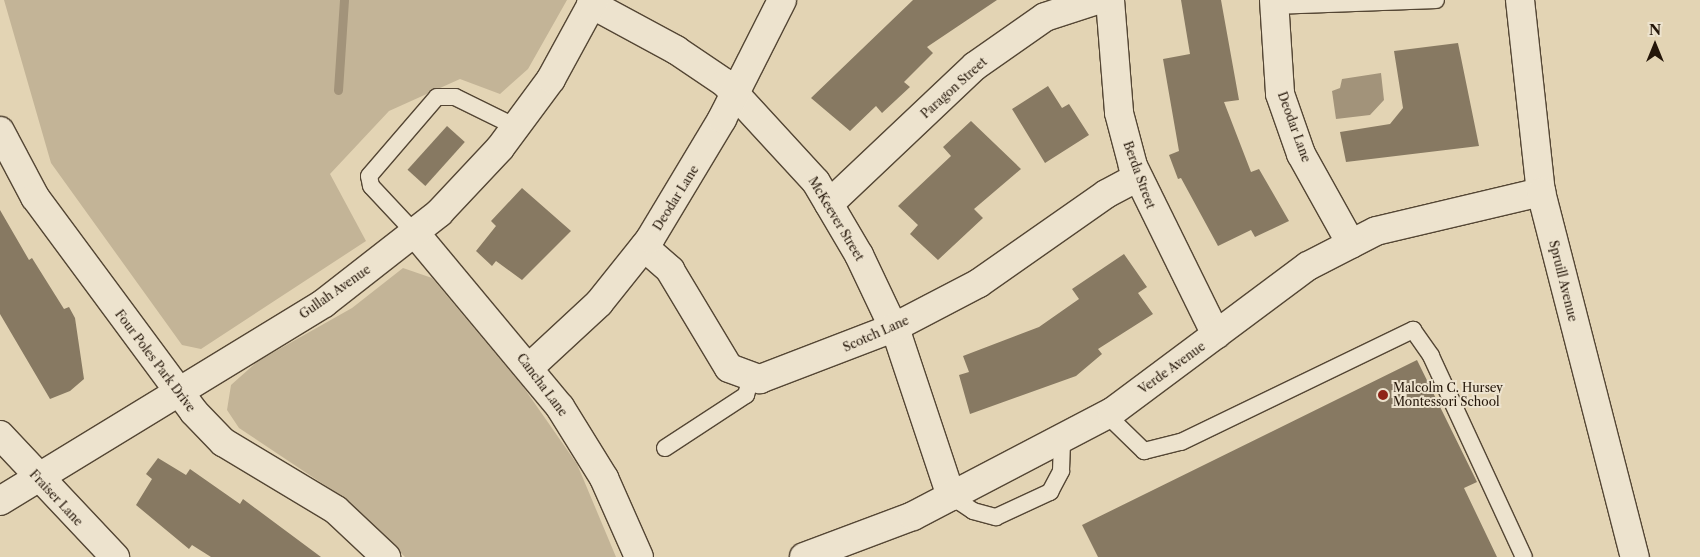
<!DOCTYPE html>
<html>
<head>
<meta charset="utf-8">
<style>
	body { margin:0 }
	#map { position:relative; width:1700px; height:557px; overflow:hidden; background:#e3d4b4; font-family:"Libre Caslon Text",serif }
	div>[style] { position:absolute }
	.green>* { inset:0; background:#c3b497 }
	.water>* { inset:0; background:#a2937a }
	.stream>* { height:9px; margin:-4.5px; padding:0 4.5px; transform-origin:4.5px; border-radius:4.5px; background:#a2937a }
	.building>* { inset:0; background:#877962; transform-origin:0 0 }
	.roads { filter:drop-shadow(1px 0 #544634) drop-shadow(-1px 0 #544634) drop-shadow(0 1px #544634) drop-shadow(0 -1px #544634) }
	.service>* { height:16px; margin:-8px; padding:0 8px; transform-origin:8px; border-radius:8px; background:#ede3ce }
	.minor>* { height:28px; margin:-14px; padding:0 14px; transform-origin:14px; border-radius:14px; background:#ede3ce }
	.tertiary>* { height:28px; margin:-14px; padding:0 14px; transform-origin:14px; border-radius:14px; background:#ede3ce }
	.dots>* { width:14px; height:14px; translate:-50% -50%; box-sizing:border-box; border:2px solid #ede3ce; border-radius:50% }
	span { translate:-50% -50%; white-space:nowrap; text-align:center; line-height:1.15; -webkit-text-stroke:4px #ede3ce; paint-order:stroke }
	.street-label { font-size:12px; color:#241609 }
	.poi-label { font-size:12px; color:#241609 }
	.left { translate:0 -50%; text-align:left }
	.north { position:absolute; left:1630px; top:20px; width:50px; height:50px; -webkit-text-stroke:4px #ede3ce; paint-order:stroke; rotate:0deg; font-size:14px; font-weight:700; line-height:20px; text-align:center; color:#241609 }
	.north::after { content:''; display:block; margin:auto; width:18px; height:22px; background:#241609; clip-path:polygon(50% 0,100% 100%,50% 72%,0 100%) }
</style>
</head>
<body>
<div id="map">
	<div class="green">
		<div style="clip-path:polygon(4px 0,567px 0,528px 69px,500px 94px,460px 79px,389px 111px,330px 174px,366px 241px,201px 349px,182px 345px,51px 163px)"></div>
		<div style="clip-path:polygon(403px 268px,432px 278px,524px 388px,577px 464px,616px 557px,405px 557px,344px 498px,239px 428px,227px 410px,231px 385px,258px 361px,352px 308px)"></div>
	</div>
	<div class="water">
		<div style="clip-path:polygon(1381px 73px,1384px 100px,1370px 115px,1336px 119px,1332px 91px,1340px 88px,1342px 79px)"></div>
	</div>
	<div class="stream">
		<div style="left:338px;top:90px;width:90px;rotate:-86.2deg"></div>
	</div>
	<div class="building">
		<div style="clip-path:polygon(913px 0,997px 0,927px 47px,933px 53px,904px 82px,910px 87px,882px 113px,876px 106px,850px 131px,811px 98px)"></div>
		<div style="clip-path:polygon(1181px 0,1221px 0,1239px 100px,1224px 102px,1251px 172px,1259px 169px,1289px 221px,1255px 237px,1251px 230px,1218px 246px,1181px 178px,1178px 179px,1169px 155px,1179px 151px,1163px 59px,1190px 54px)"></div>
		<div style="clip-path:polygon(1458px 43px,1479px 146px,1346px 162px,1340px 132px,1390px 124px,1403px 108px,1394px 51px)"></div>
		<div style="clip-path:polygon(1048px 86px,1062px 108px,1069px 104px,1089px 135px,1045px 163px,1012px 109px)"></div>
		<div style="clip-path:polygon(971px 121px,1021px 169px,974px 209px,983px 218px,938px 260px,910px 234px,918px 225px,898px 206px,951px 156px,943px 147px)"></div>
		<div style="left:447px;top:126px;width:24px;height:59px;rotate:42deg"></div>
		<div style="clip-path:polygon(522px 188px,571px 231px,522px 280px,496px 261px,492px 266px,476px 251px,496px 226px,491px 221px)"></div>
		<div style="clip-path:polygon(0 210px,29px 260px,32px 258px,64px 309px,69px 307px,75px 318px,84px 379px,70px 391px,50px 399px,0 314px)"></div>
		<div style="clip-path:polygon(1124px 254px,1147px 287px,1138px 293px,1153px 314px,1098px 349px,1102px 354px,1076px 376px,970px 414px,959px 375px,969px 372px,963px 356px,1039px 327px,1079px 299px,1072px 289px)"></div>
		<div style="clip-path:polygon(1417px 360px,1477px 482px,1464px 488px,1497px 557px,1098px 557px,1082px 525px)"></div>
		<div style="clip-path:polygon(158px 458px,186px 475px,190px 469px,240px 504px,243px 499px,321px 557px,211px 557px,192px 545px,189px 549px,136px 505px,152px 479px,146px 474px)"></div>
	</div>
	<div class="roads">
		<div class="service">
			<div style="left:1274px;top:6px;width:162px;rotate:-2.1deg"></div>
			<div style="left:415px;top:233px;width:64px;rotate:-133.1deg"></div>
			<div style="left:371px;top:186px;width:10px;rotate:-101deg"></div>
			<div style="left:369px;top:176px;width:104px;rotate:-49.3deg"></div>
			<div style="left:437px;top:97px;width:18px"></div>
			<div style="left:455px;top:97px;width:68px;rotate:26.2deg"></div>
			<div style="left:1107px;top:415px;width:52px;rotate:44.2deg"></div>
			<div style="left:1144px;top:451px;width:38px;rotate:-14deg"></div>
			<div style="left:1181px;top:442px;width:258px;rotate:-25.8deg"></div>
			<div style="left:1413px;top:330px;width:32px;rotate:55deg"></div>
			<div style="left:1431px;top:356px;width:221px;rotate:65.2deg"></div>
			<div style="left:665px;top:448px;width:97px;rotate:-33.2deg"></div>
			<div style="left:746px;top:395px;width:18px;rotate:-74deg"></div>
			<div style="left:951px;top:496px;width:27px;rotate:34deg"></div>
			<div style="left:973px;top:511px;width:24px;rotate:15deg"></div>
			<div style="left:996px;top:517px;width:60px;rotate:-24.8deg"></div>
			<div style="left:1050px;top:492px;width:24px;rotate:-62deg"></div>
			<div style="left:1061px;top:471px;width:32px;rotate:-88deg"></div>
		</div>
		<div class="minor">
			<div style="left:1110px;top:0;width:113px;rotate:85.4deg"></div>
			<div style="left:1119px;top:113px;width:55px;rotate:75.2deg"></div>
			<div style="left:1133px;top:166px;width:188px;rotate:63.8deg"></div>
			<div style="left:1274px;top:0;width:94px;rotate:86.3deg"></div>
			<div style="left:1280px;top:94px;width:64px;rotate:70.7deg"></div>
			<div style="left:1301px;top:154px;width:103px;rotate:60.9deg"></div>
			<div style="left:591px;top:4px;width:97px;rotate:28.4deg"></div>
			<div style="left:676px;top:50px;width:59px;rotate:34deg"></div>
			<div style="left:725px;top:83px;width:134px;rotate:47.4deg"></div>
			<div style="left:816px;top:182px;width:85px;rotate:59.5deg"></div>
			<div style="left:859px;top:255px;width:91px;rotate:64.6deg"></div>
			<div style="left:898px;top:337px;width:168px;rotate:71.6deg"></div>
			<div style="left:0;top:131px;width:75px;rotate:62.1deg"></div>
			<div style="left:35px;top:197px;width:267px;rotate:53.5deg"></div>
			<div style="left:194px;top:412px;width:42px;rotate:46deg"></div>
			<div style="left:223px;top:442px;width:132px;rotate:31deg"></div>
			<div style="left:336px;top:510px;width:69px;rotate:43.2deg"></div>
			<div style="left:829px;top:204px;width:201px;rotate:-43.4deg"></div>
			<div style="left:975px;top:66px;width:85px;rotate:-35deg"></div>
			<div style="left:1045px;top:17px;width:55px;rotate:-18.1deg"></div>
			<div style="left:415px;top:233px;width:226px;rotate:50.2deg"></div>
			<div style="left:560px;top:407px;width:84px;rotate:58.2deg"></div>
			<div style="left:604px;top:478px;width:86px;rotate:66.1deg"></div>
			<div style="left:644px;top:247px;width:35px;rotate:41deg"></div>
			<div style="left:670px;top:270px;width:114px;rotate:59deg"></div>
			<div style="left:729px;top:368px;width:33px;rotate:20deg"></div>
			<div style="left:760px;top:379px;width:142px;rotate:-21deg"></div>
			<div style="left:893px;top:328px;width:97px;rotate:-27.6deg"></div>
			<div style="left:979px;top:283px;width:155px;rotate:-35deg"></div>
			<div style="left:1106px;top:194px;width:36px;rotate:-28deg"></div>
			<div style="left:530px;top:367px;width:94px;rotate:-42.8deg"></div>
			<div style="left:599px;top:303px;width:82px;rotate:-51.4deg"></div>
			<div style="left:650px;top:239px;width:140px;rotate:-59deg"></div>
			<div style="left:722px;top:119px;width:133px;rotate:-63.2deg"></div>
			<div style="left:0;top:435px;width:168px;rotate:46.7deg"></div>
			<div style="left:0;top:501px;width:380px;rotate:-31.4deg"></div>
			<div style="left:324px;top:303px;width:146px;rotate:-38deg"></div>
			<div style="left:439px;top:213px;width:89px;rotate:-46.8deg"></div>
			<div style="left:500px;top:148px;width:86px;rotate:-53.5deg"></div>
			<div style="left:551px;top:79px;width:90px;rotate:-61.4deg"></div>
			<div style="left:804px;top:557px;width:116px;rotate:-20.6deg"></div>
			<div style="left:913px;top:516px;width:225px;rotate:-27.6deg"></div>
			<div style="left:1112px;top:412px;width:244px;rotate:-36.7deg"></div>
			<div style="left:1308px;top:266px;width:76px;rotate:-27.2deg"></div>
			<div style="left:1376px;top:231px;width:170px;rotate:-13.3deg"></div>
		</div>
		<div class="tertiary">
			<div style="left:1520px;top:0;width:193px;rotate:83.8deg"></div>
			<div style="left:1541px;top:192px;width:377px;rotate:75.6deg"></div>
		</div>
	</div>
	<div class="dots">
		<div style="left:1383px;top:395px;background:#8f2418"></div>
	</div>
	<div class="street-label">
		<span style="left:954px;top:88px;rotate:-42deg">Paragon Street</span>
		<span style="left:1294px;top:127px;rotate:70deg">Deodar Lane</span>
		<span style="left:1139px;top:175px;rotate:70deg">Berda Street</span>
		<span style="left:676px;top:198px;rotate:-58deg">Deodar Lane</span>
		<span style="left:836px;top:219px;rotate:59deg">McKeever Street</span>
		<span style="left:1563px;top:281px;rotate:76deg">Spruill Avenue</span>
		<span style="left:335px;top:292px;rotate:-35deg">Gullah Avenue</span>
		<span style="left:876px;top:334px;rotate:-24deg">Scotch Lane</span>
		<span style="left:155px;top:361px;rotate:53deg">Four Poles Park Drive</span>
		<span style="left:1172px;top:368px;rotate:-36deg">Verde Avenue</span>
		<span style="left:542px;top:385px;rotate:53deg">Cancha Lane</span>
		<span style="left:56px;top:498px;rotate:47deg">Fraiser Lane</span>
	</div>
	<div class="poi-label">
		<span class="left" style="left:1393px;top:395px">Malcolm C. Hursey<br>Montessori School</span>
	</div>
	<div class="north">N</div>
</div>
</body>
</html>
